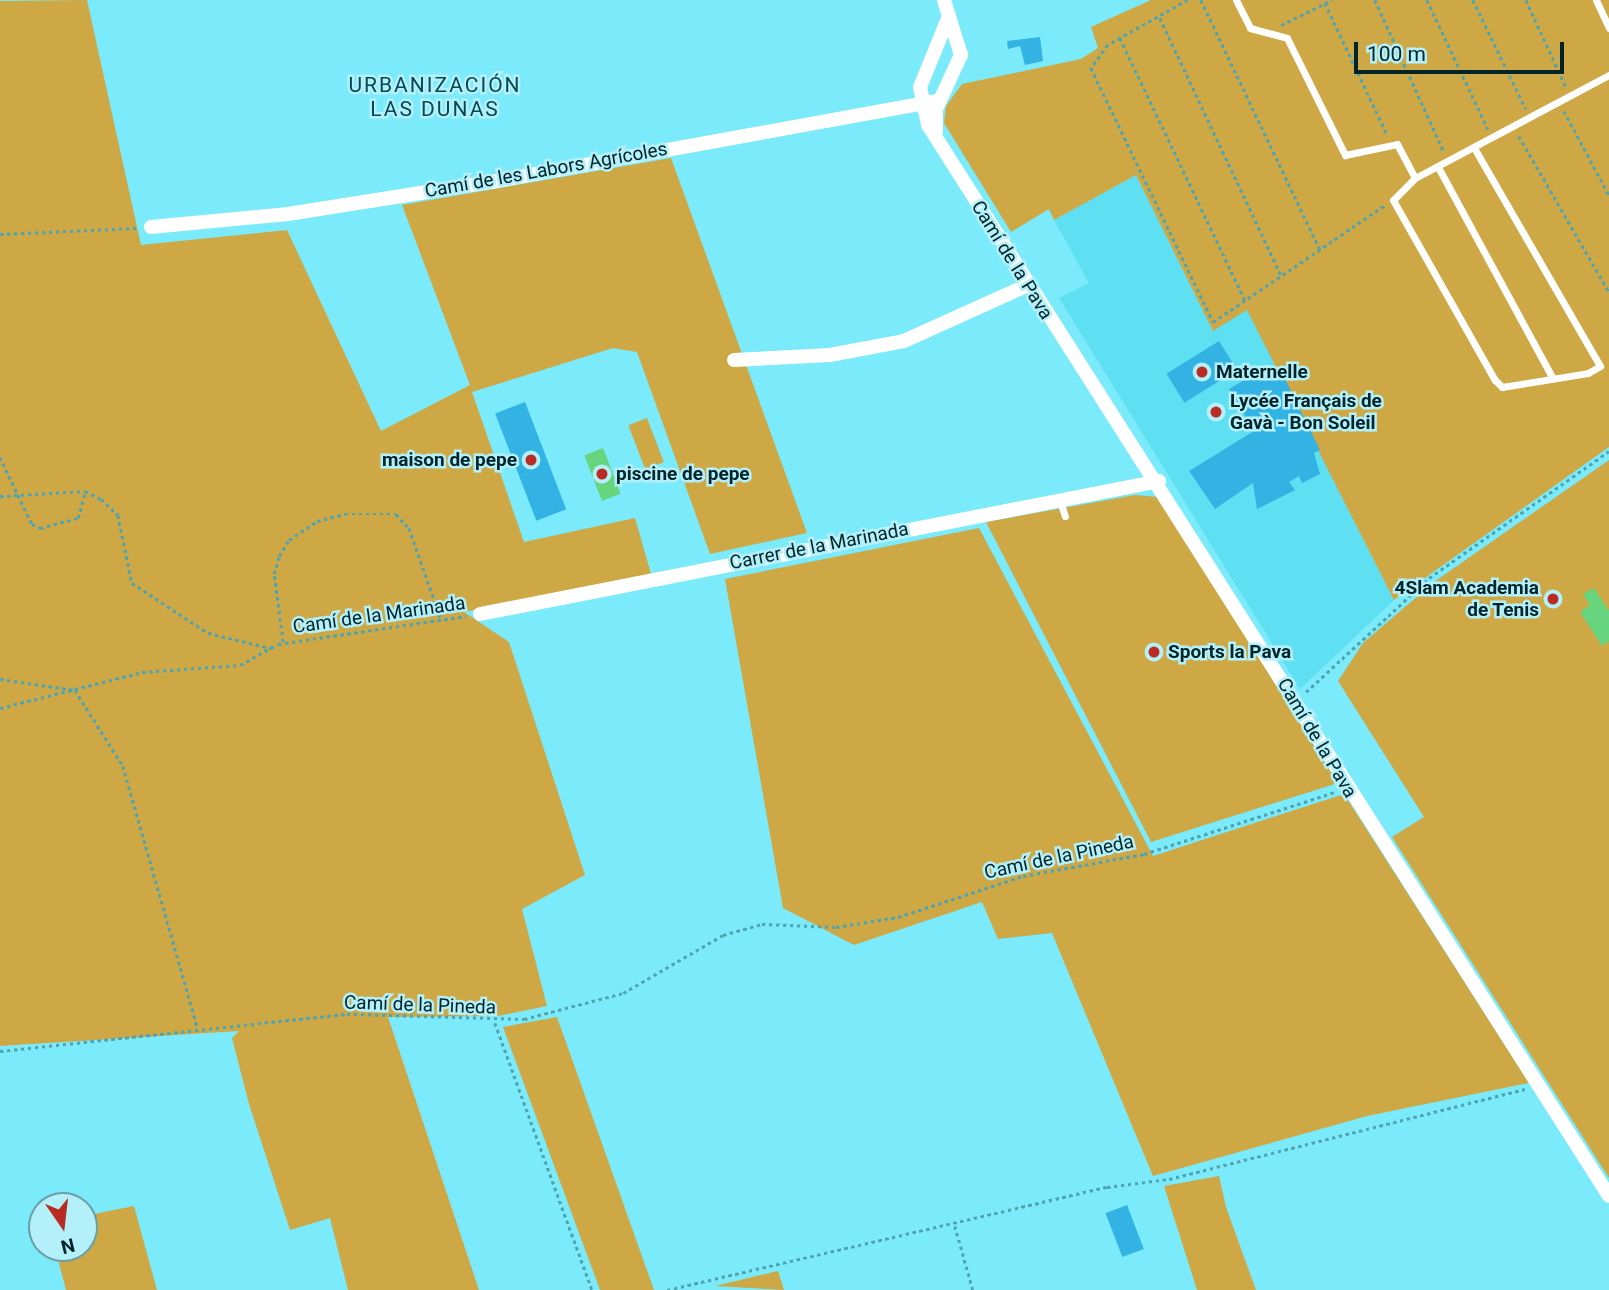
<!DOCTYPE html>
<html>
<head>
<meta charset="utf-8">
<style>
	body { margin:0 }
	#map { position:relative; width:1609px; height:1290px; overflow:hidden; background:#7beafb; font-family:Roboto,sans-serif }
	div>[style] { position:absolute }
	.built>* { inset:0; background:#5fdff2 }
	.green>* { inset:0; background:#cda844; transform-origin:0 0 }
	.water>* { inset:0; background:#66d57d; transform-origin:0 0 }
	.building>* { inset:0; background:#32b3e4; transform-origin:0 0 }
	.path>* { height:2.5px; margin-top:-1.25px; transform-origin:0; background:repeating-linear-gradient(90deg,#50a4b1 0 3.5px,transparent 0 7px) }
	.service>* { height:7px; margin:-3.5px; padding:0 3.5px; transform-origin:3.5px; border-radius:3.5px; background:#fff }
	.minor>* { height:14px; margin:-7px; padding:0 7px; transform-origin:7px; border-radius:7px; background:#fff }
	.dots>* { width:19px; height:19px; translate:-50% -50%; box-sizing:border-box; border:4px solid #b3f0fa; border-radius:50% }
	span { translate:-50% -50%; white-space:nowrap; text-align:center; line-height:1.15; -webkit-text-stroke:5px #b3f0fa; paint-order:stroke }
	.street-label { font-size:19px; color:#002429 }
	.poi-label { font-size:19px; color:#002429; font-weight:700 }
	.left { translate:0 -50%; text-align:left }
	.right { translate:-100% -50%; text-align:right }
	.neighbourhood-label { font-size:21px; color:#054a53; letter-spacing:2px }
	.north { position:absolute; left:28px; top:1192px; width:70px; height:70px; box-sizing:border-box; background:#b3f0fa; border:2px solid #6b9ea6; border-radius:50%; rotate:166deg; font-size:19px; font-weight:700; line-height:28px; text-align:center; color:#002429 }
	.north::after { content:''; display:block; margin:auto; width:24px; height:32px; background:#b92b23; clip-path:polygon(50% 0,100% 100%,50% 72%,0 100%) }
	.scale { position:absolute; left:1354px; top:42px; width:210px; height:32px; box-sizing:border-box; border:4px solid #002429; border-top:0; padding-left:9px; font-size:21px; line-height:24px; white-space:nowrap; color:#002429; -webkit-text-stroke:5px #b3f0fa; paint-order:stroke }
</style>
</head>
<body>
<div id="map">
	<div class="built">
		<div style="clip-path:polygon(1136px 175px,1213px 330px,1247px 309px,1394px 600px,1300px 689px,1059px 298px,1089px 283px,1054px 220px)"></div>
	</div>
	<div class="green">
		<div style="clip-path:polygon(87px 0,141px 245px,287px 230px,381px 431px,470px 385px,402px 205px,671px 158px,807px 533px,710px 554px,637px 352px,613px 348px,472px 392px,524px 542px,635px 518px,651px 574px,464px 612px,509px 642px,585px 875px,522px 909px,547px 1006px,498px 1016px,388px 1017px,479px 1290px,348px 1290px,330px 1218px,290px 1230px,249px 1104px,232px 1038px,239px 1031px,0 1046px,0 1px)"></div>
		<div style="clip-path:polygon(1151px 0,1609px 0,1609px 447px,1394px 600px,1247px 310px,1213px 331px,1136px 175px,1054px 220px,1049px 209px,1011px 232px,944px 123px,946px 106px,962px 84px,1081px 59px,1098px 48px,1091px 27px)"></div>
		<div style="left:647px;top:418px;width:47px;height:20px;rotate:69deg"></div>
		<div style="clip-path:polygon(1609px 460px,1609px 1178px,1392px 837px,1424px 817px,1338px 681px,1363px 643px,1434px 582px)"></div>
		<div style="clip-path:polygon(1135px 495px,1157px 497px,1338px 783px,1151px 842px,986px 522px)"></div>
		<div style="clip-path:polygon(979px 528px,1153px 856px,1344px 794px,1529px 1083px,1367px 1116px,1153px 1176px,1052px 933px,998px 939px,982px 902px,854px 945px,783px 908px,725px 579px)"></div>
		<div style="clip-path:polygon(557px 1017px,578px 1076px,654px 1290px,600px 1290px,503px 1027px)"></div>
		<div style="clip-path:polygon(1219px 1176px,1226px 1207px,1256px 1290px,1197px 1290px,1164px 1186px)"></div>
		<div style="clip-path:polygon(134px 1206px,157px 1290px,66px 1290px,55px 1248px,84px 1248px,84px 1216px)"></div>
		<div style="clip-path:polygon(778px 1271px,784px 1290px,715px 1286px)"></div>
	</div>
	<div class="water">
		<div style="left:603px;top:448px;width:49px;height:20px;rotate:69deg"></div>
		<div style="clip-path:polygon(1594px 588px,1609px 611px,1609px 641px,1602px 646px,1580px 612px,1590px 605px,1583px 594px)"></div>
	</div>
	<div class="building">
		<div style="clip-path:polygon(1040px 37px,1043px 61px,1025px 65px,1020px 46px,1008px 49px,1007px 41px)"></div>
		<div style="left:1219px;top:341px;width:34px;height:62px;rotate:58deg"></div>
		<div style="clip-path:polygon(1268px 366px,1275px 379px,1283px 375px,1320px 450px,1314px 453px,1320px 474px,1302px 483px,1299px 476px,1289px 482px,1295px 490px,1257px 509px,1253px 483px,1215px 509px,1189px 471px,1254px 431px,1229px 389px)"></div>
		<div style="left:525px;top:402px;width:115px;height:32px;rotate:69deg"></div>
		<div style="left:1127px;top:1205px;width:47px;height:23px;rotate:69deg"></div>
	</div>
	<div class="path">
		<div style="left:1188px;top:0;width:92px;rotate:150.6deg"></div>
		<div style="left:1108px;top:45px;width:29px;rotate:126deg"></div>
		<div style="left:1091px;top:68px;width:282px;rotate:64.3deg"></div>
		<div style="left:1213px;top:322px;width:207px;rotate:-34.2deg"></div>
		<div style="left:1201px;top:0;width:277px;rotate:64.5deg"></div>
		<div style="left:1375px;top:0;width:167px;rotate:65.6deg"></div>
		<div style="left:1427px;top:0;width:143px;rotate:64.7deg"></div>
		<div style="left:1473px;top:0;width:121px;rotate:64.1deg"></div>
		<div style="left:1526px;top:0;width:96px;rotate:65.3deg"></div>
		<div style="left:1325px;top:3px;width:147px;rotate:64.7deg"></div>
		<div style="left:1160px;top:18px;width:286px;rotate:64.8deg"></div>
		<div style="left:1281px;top:25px;width:57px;rotate:-26.1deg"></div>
		<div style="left:1120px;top:38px;width:293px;rotate:64.5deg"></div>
		<div style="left:1564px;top:111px;width:95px;rotate:61.8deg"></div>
		<div style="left:1519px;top:136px;width:180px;rotate:60deg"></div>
		<div style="left:0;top:234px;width:137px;rotate:-2.5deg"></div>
		<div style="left:0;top:457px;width:74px;rotate:64.5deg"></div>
		<div style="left:32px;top:524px;width:9px;rotate:27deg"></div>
		<div style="left:40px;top:528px;width:39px;rotate:-15deg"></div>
		<div style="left:78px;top:518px;width:28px;rotate:-75deg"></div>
		<div style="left:0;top:496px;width:85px;rotate:-3.4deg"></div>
		<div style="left:85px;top:491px;width:18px;rotate:27deg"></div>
		<div style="left:101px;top:499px;width:23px;rotate:43deg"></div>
		<div style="left:118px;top:515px;width:69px;rotate:78.4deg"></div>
		<div style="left:132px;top:583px;width:91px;rotate:33.3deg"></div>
		<div style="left:208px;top:633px;width:65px;rotate:13.4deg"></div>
		<div style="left:283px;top:642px;width:69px;rotate:-97.5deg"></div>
		<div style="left:274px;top:574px;width:19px;rotate:-74deg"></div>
		<div style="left:279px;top:556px;width:19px;rotate:-58deg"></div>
		<div style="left:289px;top:540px;width:34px;rotate:-34deg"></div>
		<div style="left:317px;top:521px;width:29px;rotate:-14deg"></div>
		<div style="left:345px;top:514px;width:51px"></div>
		<div style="left:396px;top:514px;width:19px;rotate:47deg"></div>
		<div style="left:409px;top:528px;width:96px;rotate:70.6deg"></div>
		<div style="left:0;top:679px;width:76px;rotate:8.3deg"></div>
		<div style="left:75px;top:690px;width:90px;rotate:57.7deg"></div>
		<div style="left:123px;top:766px;width:273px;rotate:74.1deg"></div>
		<div style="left:1306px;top:692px;width:168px;rotate:-42.8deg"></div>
		<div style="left:1429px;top:578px;width:220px;rotate:-35.2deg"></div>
		<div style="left:0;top:708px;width:146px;rotate:-14.2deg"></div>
		<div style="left:142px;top:672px;width:98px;rotate:-4.1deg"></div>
		<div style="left:240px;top:665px;width:43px;rotate:-28.9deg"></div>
		<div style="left:278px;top:644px;width:190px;rotate:-8.5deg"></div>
		<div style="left:495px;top:1023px;width:284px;rotate:70deg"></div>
		<div style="left:0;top:1051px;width:349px;rotate:-6.1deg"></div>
		<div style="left:347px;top:1014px;width:177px;rotate:1.6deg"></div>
		<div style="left:524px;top:1019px;width:102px;rotate:-14.7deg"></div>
		<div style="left:623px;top:993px;width:116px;rotate:-30.1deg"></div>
		<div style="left:723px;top:935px;width:41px;rotate:-15.8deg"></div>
		<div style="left:762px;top:924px;width:74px;rotate:2.3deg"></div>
		<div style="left:836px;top:927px;width:63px;rotate:-9.2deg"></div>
		<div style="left:898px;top:917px;width:132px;rotate:-18.2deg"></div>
		<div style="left:1023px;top:876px;width:123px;rotate:-10.3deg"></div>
		<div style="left:1144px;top:854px;width:201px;rotate:-18deg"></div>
		<div style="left:955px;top:1226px;width:66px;rotate:74.3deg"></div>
		<div style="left:667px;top:1290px;width:452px;rotate:-13.2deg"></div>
		<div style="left:1107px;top:1187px;width:63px;rotate:-7.4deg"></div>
		<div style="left:1169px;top:1179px;width:367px;rotate:-14.2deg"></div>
	</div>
	<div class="service">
		<div style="left:1236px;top:0;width:31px;rotate:63deg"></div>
		<div style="left:1250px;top:28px;width:38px;rotate:15deg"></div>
		<div style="left:1287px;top:38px;width:131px;rotate:63.6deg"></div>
		<div style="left:1345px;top:155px;width:53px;rotate:-11.9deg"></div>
		<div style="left:1397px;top:144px;width:38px;rotate:62deg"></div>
		<div style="left:1415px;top:178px;width:220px;rotate:-28deg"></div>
		<div style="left:1596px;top:0;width:31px;rotate:65deg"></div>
		<div style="left:1438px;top:167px;width:241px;rotate:61.5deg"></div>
		<div style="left:1415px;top:178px;width:31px;rotate:135deg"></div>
		<div style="left:1393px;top:200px;width:207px;rotate:60.5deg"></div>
		<div style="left:1495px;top:380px;width:10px;rotate:45deg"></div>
		<div style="left:1502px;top:387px;width:87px;rotate:-9.2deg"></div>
		<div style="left:1588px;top:373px;width:14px;rotate:-30deg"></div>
		<div style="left:1600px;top:366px;width:252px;rotate:-120deg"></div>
		<div style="left:1060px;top:501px;width:16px;rotate:72deg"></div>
	</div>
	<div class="minor">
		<div style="left:949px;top:16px;width:77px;rotate:112.2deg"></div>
		<div style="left:920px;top:87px;width:39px;rotate:78deg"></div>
		<div style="left:928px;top:125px;width:1269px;rotate:57.55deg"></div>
		<div style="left:936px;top:131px;width:22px;rotate:-90deg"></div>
		<div style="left:936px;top:109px;width:60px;rotate:-65.2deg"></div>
		<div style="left:961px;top:55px;width:58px;rotate:-107.2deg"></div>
		<div style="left:151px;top:227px;width:138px;rotate:-5.4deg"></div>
		<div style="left:288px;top:214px;width:206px;rotate:-9deg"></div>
		<div style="left:491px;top:182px;width:456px;rotate:-10.3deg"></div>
		<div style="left:734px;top:360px;width:96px;rotate:-3deg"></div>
		<div style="left:830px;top:355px;width:75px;rotate:-10.7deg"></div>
		<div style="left:904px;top:341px;width:134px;rotate:-24.3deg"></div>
		<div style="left:480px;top:614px;width:692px;rotate:-11.08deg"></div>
	</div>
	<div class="dots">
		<div style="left:1202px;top:372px;background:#b92b23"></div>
		<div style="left:1216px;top:412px;background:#b92b23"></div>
		<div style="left:531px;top:460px;background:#b92b23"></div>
		<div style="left:602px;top:474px;background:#b92b23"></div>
		<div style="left:1553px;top:599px;background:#b92b23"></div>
		<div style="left:1154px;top:652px;background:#b92b23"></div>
	</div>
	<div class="street-label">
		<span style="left:546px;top:170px;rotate:-10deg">Camí de les Labors Agrícoles</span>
		<span style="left:1012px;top:260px;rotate:58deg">Camí de la Pava</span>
		<span style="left:819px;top:546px;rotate:-11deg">Carrer de la Marinada</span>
		<span style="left:379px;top:615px;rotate:-8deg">Camí de la Marinada</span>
		<span style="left:1317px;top:738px;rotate:59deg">Camí de la Pava</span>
		<span style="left:1059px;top:857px;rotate:-12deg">Camí de la Pineda</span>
		<span style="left:420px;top:1005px;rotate:2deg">Camí de la Pineda</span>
	</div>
	<div class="poi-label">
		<span class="left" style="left:1216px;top:372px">Maternelle</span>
		<span class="left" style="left:1230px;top:412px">Lycée Français de<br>Gavà - Bon Soleil</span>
		<span class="right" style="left:517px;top:460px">maison de pepe</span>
		<span class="left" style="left:616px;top:474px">piscine de pepe</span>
		<span class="right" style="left:1539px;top:599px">4Slam Academia<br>de Tenis</span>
		<span class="left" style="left:1168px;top:652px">Sports la Pava</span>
	</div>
	<div class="neighbourhood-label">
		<span style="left:435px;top:97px">URBANIZACIÓN<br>LAS DUNAS</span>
	</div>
	<div class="north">N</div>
	<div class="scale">100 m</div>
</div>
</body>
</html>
